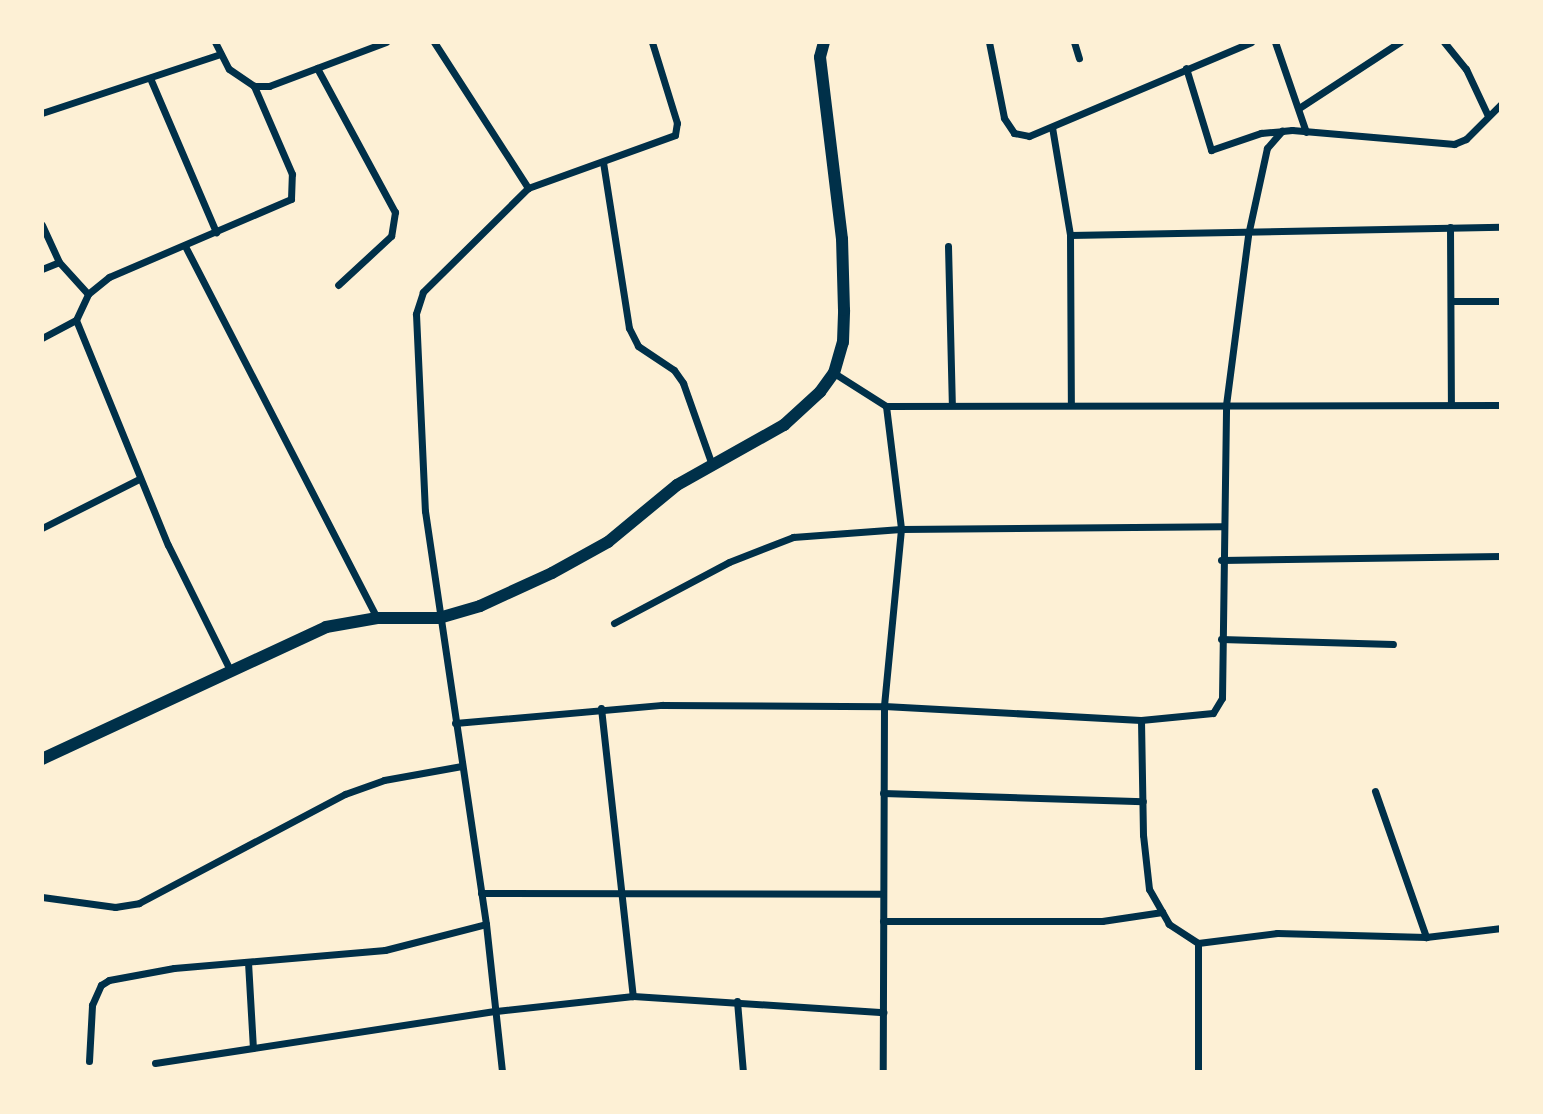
<!DOCTYPE html>
<html>
<head>
<meta charset="utf-8">
<style>
	body { margin:0 }
	#map { position:relative; width:1543px; height:1114px; overflow:hidden; background:#fdf0d5; font-family:Overpass,sans-serif }
	div>[style] { position:absolute }
	.minor>* { height:7px; margin:-3.5px; padding:0 3.5px; transform-origin:3.5px; border-radius:3.5px; background:#003049 }
	.tertiary>* { height:12px; margin:-6px; padding:0 6px; transform-origin:6px; border-radius:6px; background:#003049 }
	span { translate:-50% -50%; white-space:nowrap; text-align:center; line-height:1.15; -webkit-text-stroke:5px #fdf0d5; paint-order:stroke }
	.frame { position:absolute; inset:0; border:44px solid #fdf0d5; pointer-events:none }
</style>
</head>
<body>
<div id="map">
	<div class="minor">
		<div style="left:215px;top:42px;width:30px;rotate:63deg"></div>
		<div style="left:229px;top:69px;width:30px;rotate:34deg"></div>
		<div style="left:254px;top:86px;width:15px"></div>
		<div style="left:269px;top:86px;width:125px;rotate:-20.6deg"></div>
		<div style="left:434px;top:42px;width:174px;rotate:57.2deg"></div>
		<div style="left:528px;top:188px;width:148px;rotate:135.3deg"></div>
		<div style="left:423px;top:292px;width:23px;rotate:108deg"></div>
		<div style="left:416px;top:314px;width:197px;rotate:87.4deg"></div>
		<div style="left:425px;top:511px;width:417px;rotate:81.6deg"></div>
		<div style="left:486px;top:924px;width:149px;rotate:83.8deg"></div>
		<div style="left:989px;top:42px;width:77px;rotate:78.8deg"></div>
		<div style="left:1004px;top:118px;width:18px;rotate:56deg"></div>
		<div style="left:1014px;top:133px;width:15px;rotate:11deg"></div>
		<div style="left:1029px;top:136px;width:241px;rotate:-22.9deg"></div>
		<div style="left:1074px;top:42px;width:17px;rotate:73deg"></div>
		<div style="left:1275px;top:42px;width:95px;rotate:71deg"></div>
		<div style="left:1444px;top:42px;width:35px;rotate:51deg"></div>
		<div style="left:1466px;top:69px;width:52px;rotate:64.9deg"></div>
		<div style="left:317px;top:68px;width:164px;rotate:61.6deg"></div>
		<div style="left:395px;top:212px;width:24px;rotate:99deg"></div>
		<div style="left:391px;top:236px;width:72px;rotate:137.2deg"></div>
		<div style="left:1186px;top:68px;width:86px;rotate:73deg"></div>
		<div style="left:1211px;top:150px;width:53px;rotate:-18.8deg"></div>
		<div style="left:1261px;top:133px;width:21px;rotate:-5deg"></div>
		<div style="left:150px;top:78px;width:168px;rotate:66.8deg"></div>
		<div style="left:1299px;top:108px;width:121px;rotate:-33.2deg"></div>
		<div style="left:42px;top:113px;width:188px;rotate:-18.3deg"></div>
		<div style="left:1052px;top:127px;width:109px;rotate:80.5deg"></div>
		<div style="left:1070px;top:235px;width:170px;rotate:89.7deg"></div>
		<div style="left:603px;top:162px;width:168px;rotate:81.1deg"></div>
		<div style="left:629px;top:328px;width:20px;rotate:63deg"></div>
		<div style="left:638px;top:346px;width:43px;rotate:33.7deg"></div>
		<div style="left:674px;top:370px;width:16px;rotate:55deg"></div>
		<div style="left:683px;top:383px;width:87px;rotate:70.5deg"></div>
		<div style="left:528px;top:188px;width:156px;rotate:-19.8deg"></div>
		<div style="left:675px;top:135px;width:12px;rotate:-81deg"></div>
		<div style="left:677px;top:123px;width:85px;rotate:-107.2deg"></div>
		<div style="left:42px;top:225px;width:41px;rotate:65.3deg"></div>
		<div style="left:59px;top:262px;width:43px;rotate:47.8deg"></div>
		<div style="left:1450px;top:227px;width:178px;rotate:89.7deg"></div>
		<div style="left:1070px;top:235px;width:431px;rotate:-1.1deg"></div>
		<div style="left:185px;top:246px;width:419px;rotate:62.7deg"></div>
		<div style="left:948px;top:246px;width:159px;rotate:88.6deg"></div>
		<div style="left:42px;top:269px;width:18px;rotate:-22deg"></div>
		<div style="left:1454px;top:301px;width:47px"></div>
		<div style="left:76px;top:320px;width:29px;rotate:-65deg"></div>
		<div style="left:88px;top:294px;width:27px;rotate:-39deg"></div>
		<div style="left:109px;top:277px;width:198px;rotate:-23.2deg"></div>
		<div style="left:291px;top:199px;width:25px;rotate:-88deg"></div>
		<div style="left:292px;top:174px;width:96px;rotate:-113.4deg"></div>
		<div style="left:42px;top:338px;width:38px;rotate:-28deg"></div>
		<div style="left:76px;top:320px;width:243px;rotate:67.8deg"></div>
		<div style="left:168px;top:545px;width:140px;rotate:63.6deg"></div>
		<div style="left:834px;top:373px;width:62px;rotate:32.4deg"></div>
		<div style="left:886px;top:406px;width:124px;rotate:83deg"></div>
		<div style="left:901px;top:529px;width:178px;rotate:95.5deg"></div>
		<div style="left:884px;top:706px;width:366px;rotate:90.2deg"></div>
		<div style="left:886px;top:406px;width:615px;rotate:-0.09deg"></div>
		<div style="left:42px;top:528px;width:109px;rotate:-26.8deg"></div>
		<div style="left:1221px;top:560px;width:280px;rotate:-0.8deg"></div>
		<div style="left:614px;top:623px;width:130px;rotate:-27.9deg"></div>
		<div style="left:729px;top:562px;width:69px;rotate:-21.3deg"></div>
		<div style="left:793px;top:537px;width:108px;rotate:-4.2deg"></div>
		<div style="left:901px;top:529px;width:321px;rotate:-0.5deg"></div>
		<div style="left:1221px;top:639px;width:172px;rotate:1.7deg"></div>
		<div style="left:601px;top:708px;width:290px;rotate:83.7deg"></div>
		<div style="left:455px;top:723px;width:208px;rotate:-5deg"></div>
		<div style="left:662px;top:705px;width:222px;rotate:0.3deg"></div>
		<div style="left:884px;top:706px;width:257px;rotate:3.1deg"></div>
		<div style="left:1375px;top:791px;width:155px;rotate:70.7deg"></div>
		<div style="left:883px;top:793px;width:260px;rotate:1.8deg"></div>
		<div style="left:481px;top:893px;width:402px;rotate:0.1deg"></div>
		<div style="left:42px;top:897px;width:74px;rotate:7.8deg"></div>
		<div style="left:115px;top:907px;width:24px;rotate:-9deg"></div>
		<div style="left:139px;top:903px;width:233px;rotate:-27.9deg"></div>
		<div style="left:345px;top:794px;width:41px;rotate:-19.7deg"></div>
		<div style="left:384px;top:780px;width:79px;rotate:-10.2deg"></div>
		<div style="left:883px;top:921px;width:219px"></div>
		<div style="left:1102px;top:921px;width:61px;rotate:-8.5deg"></div>
		<div style="left:1198px;top:943px;width:80px;rotate:-7.2deg"></div>
		<div style="left:1277px;top:933px;width:149px;rotate:1.5deg"></div>
		<div style="left:1426px;top:937px;width:76px;rotate:-6.8deg"></div>
		<div style="left:248px;top:962px;width:86px;rotate:86.7deg"></div>
		<div style="left:737px;top:1001px;width:71px;rotate:85.2deg"></div>
		<div style="left:89px;top:1061px;width:56px;rotate:-86.9deg"></div>
		<div style="left:92px;top:1005px;width:22px;rotate:-66deg"></div>
		<div style="left:101px;top:985px;width:9px;rotate:-32deg"></div>
		<div style="left:109px;top:980px;width:66px;rotate:-10.5deg"></div>
		<div style="left:174px;top:968px;width:212px;rotate:-4.9deg"></div>
		<div style="left:385px;top:950px;width:104px;rotate:-14.4deg"></div>
		<div style="left:155px;top:1063px;width:345px;rotate:-8.7deg"></div>
		<div style="left:496px;top:1011px;width:138px;rotate:-6.2deg"></div>
		<div style="left:633px;top:996px;width:251px;rotate:3.7deg"></div>
		<div style="left:1198px;top:1072px;width:129px;rotate:-90deg"></div>
		<div style="left:1198px;top:943px;width:35px;rotate:-147deg"></div>
		<div style="left:1169px;top:924px;width:40px;rotate:-119.7deg"></div>
		<div style="left:1149px;top:889px;width:54px;rotate:-96.3deg"></div>
		<div style="left:1143px;top:835px;width:115px;rotate:-91deg"></div>
		<div style="left:1141px;top:720px;width:72px;rotate:-5.6deg"></div>
		<div style="left:1213px;top:713px;width:17px;rotate:-59deg"></div>
		<div style="left:1222px;top:698px;width:293px;rotate:-89.2deg"></div>
		<div style="left:1226px;top:405px;width:171px;rotate:-82.6deg"></div>
		<div style="left:1248px;top:235px;width:89px;rotate:-77.7deg"></div>
		<div style="left:1267px;top:148px;width:23px;rotate:-49deg"></div>
		<div style="left:1282px;top:131px;width:10px;rotate:-6deg"></div>
		<div style="left:1292px;top:130px;width:163px;rotate:4.9deg"></div>
		<div style="left:1454px;top:144px;width:13px;rotate:-23deg"></div>
		<div style="left:1466px;top:139px;width:49px;rotate:-45deg"></div>
	</div>
	<div class="tertiary">
		<div style="left:42px;top:759px;width:313px;rotate:-24.9deg"></div>
		<div style="left:326px;top:627px;width:52px;rotate:-10deg"></div>
		<div style="left:377px;top:618px;width:62px"></div>
		<div style="left:439px;top:618px;width:43px;rotate:-16.3deg"></div>
		<div style="left:480px;top:606px;width:79px;rotate:-24.6deg"></div>
		<div style="left:552px;top:573px;width:64px;rotate:-29deg"></div>
		<div style="left:608px;top:542px;width:89px;rotate:-39.6deg"></div>
		<div style="left:677px;top:485px;width:123px;rotate:-29.3deg"></div>
		<div style="left:784px;top:425px;width:49px;rotate:-42.5deg"></div>
		<div style="left:820px;top:392px;width:24px;rotate:-54deg"></div>
		<div style="left:834px;top:373px;width:32px;rotate:-74deg"></div>
		<div style="left:843px;top:342px;width:32px;rotate:-88deg"></div>
		<div style="left:844px;top:310px;width:71px;rotate:-91.6deg"></div>
		<div style="left:842px;top:239px;width:183px;rotate:-96.9deg"></div>
		<div style="left:820px;top:57px;width:16px;rotate:-75deg"></div>
	</div>
	<div class="frame"></div>
</div>
</body>
</html>
